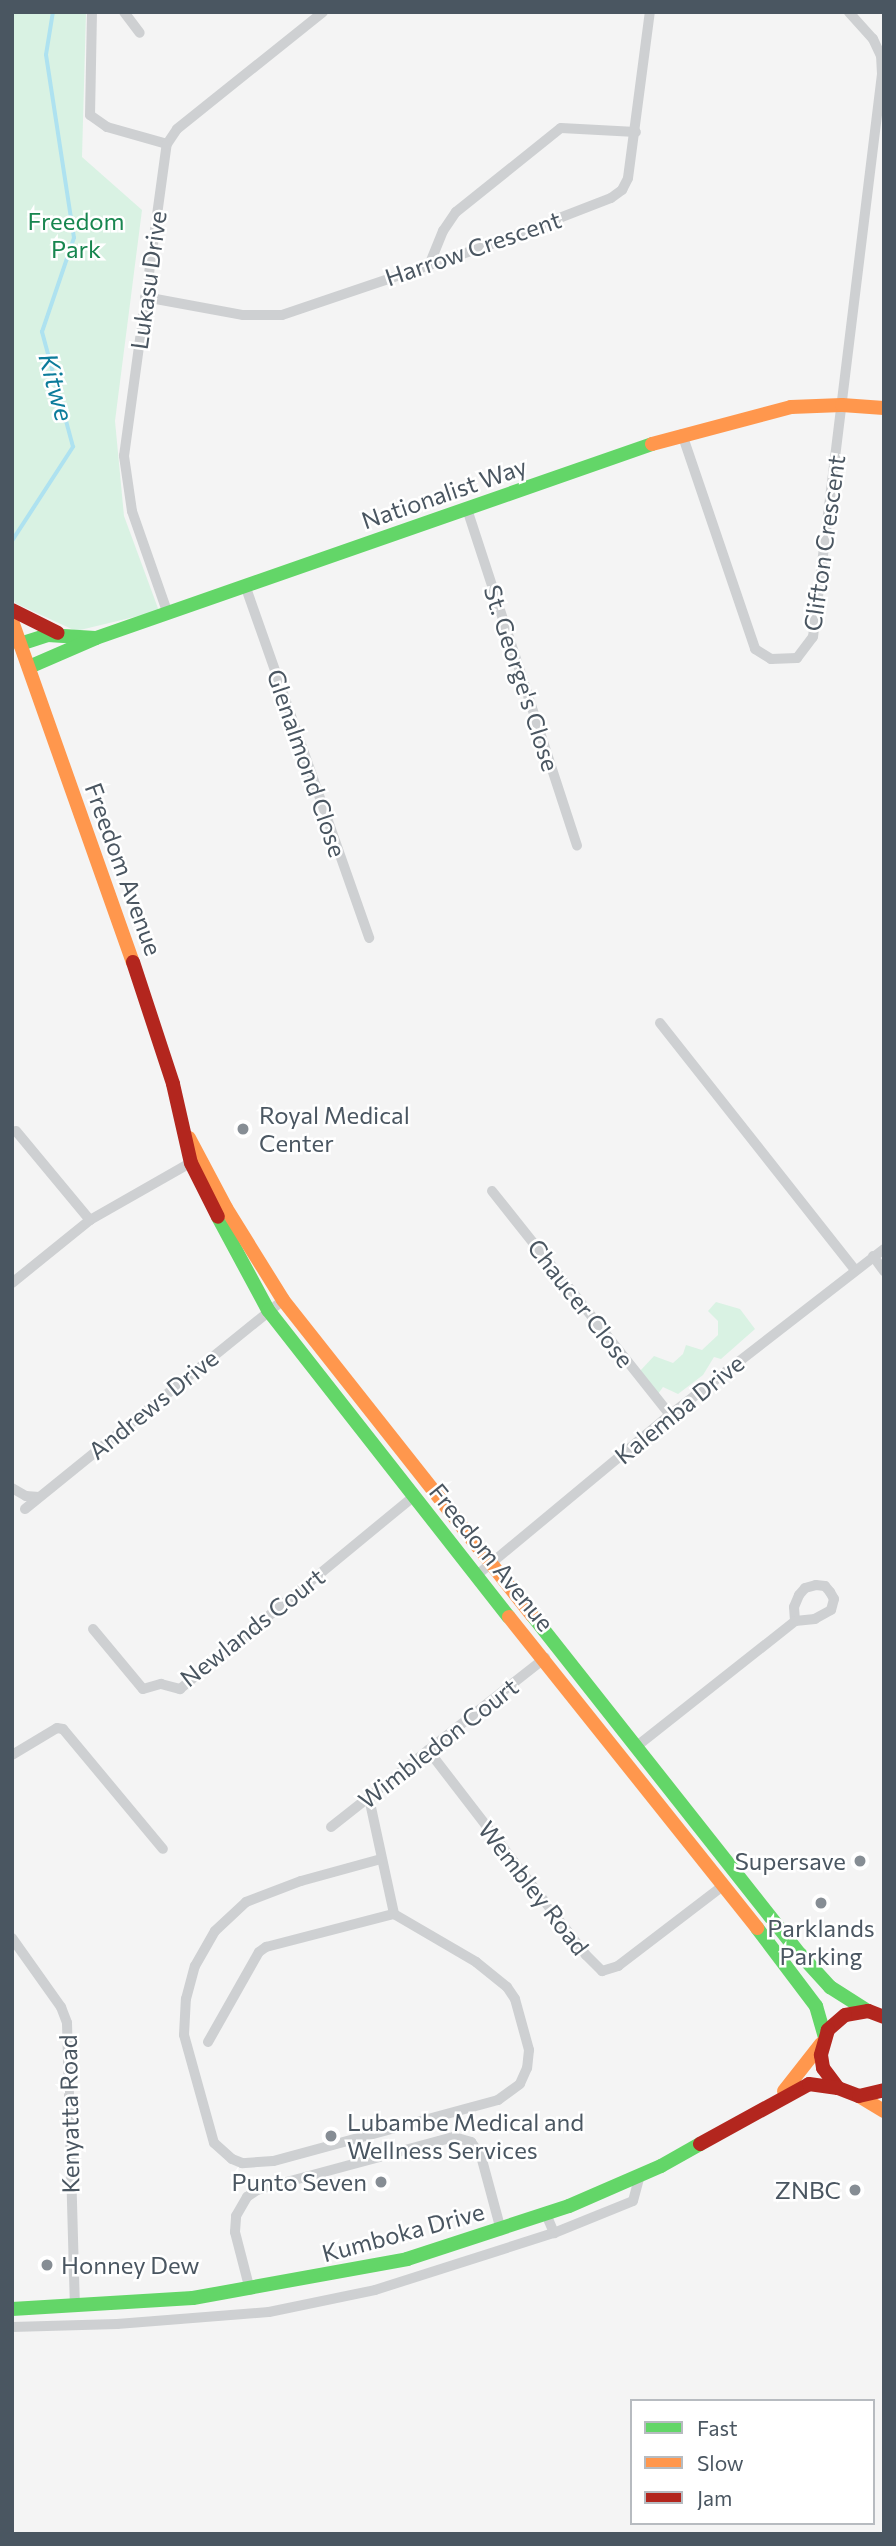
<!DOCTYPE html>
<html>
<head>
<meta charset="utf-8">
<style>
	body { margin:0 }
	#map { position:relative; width:896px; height:2546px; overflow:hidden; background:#f4f4f4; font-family:Commissioner,sans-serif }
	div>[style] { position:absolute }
	.green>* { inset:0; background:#d9f2e3 }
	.stream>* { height:3.5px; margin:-1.75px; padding:0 1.75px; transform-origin:1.75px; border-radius:1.75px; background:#aee2f0 }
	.street>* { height:10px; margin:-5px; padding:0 5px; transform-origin:5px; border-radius:5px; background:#ced0d2 }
	.fast>* { height:14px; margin:-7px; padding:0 7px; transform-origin:7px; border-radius:7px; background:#63d668 }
	.slow>* { height:14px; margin:-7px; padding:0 7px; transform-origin:7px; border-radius:7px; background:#ff974d }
	.jam>* { height:14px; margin:-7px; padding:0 7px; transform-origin:7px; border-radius:7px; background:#b3261e }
	.dots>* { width:19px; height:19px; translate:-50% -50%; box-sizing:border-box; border:4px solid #fff; border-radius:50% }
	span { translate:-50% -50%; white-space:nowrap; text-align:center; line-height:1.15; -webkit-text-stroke:5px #fff; paint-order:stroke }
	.park-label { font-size:24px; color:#17864f }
	.street-label { font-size:24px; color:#4a5661 }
	.poi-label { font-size:24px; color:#4a5661 }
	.left { translate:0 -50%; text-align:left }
	.right { translate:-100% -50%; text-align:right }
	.water-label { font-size:26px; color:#0c7c9b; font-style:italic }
	.frame { position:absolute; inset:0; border:14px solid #4a5661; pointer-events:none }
	.legend { position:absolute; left:630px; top:2399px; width:245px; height:126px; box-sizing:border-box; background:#fff; border:2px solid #b7bbc0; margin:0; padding:9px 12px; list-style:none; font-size:21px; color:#4a5661 }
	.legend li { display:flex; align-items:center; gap:14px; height:35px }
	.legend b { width:35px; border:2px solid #b7bbc0 }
</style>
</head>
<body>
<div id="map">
	<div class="green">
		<div style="clip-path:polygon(12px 12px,86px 12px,82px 157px,142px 210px,115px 421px,124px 516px,159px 611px,76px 631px,15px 603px,12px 595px)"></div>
		<div style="clip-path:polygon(716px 1302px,740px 1309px,755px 1329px,721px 1359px,714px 1357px,703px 1375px,678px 1394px,663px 1387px,658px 1394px,640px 1371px,654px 1356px,673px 1363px,683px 1354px,686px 1345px,702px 1350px,718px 1335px,718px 1321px,708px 1311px)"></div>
	</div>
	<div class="stream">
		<div style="left:12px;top:541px;width:112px;rotate:-57deg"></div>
		<div style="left:73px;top:447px;width:119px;rotate:-105.1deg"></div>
		<div style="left:42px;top:332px;width:99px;rotate:-71.2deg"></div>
		<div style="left:74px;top:238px;width:185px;rotate:-98.7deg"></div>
		<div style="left:46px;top:55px;width:44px;rotate:-80.8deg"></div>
	</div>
	<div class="street">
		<div style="left:92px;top:12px;width:103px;rotate:91.1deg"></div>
		<div style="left:90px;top:115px;width:21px;rotate:35deg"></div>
		<div style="left:107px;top:127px;width:62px;rotate:15.8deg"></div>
		<div style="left:124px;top:12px;width:26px;rotate:53deg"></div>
		<div style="left:430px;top:263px;width:35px;rotate:-68deg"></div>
		<div style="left:443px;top:231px;width:23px;rotate:-56deg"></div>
		<div style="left:456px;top:212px;width:134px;rotate:-38.7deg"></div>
		<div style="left:561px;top:128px;width:75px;rotate:3.1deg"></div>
		<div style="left:145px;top:297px;width:100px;rotate:10.4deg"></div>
		<div style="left:243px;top:315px;width:39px"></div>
		<div style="left:282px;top:315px;width:225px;rotate:-18.7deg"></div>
		<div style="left:495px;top:243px;width:124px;rotate:-21.2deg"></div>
		<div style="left:611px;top:198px;width:14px;rotate:-36deg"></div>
		<div style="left:622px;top:190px;width:13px;rotate:-63deg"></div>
		<div style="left:628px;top:178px;width:167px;rotate:-82.5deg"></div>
		<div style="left:682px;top:434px;width:227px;rotate:71.2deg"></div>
		<div style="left:755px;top:649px;width:19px;rotate:32deg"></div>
		<div style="left:771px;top:659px;width:26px;rotate:-2deg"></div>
		<div style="left:797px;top:658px;width:26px;rotate:-53deg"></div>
		<div style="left:813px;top:637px;width:567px;rotate:-83.01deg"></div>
		<div style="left:882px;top:74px;width:18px;rotate:-93deg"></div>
		<div style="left:881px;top:56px;width:19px;rotate:-115deg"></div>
		<div style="left:873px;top:39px;width:36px;rotate:-132deg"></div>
		<div style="left:467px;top:509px;width:354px;rotate:71.9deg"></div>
		<div style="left:246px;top:588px;width:371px;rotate:70.6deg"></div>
		<div style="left:168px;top:614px;width:109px;rotate:-109.3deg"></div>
		<div style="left:132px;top:511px;width:56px;rotate:-98.3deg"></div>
		<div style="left:124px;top:456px;width:315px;rotate:-82.2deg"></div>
		<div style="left:167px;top:144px;width:18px;rotate:-56deg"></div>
		<div style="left:177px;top:129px;width:187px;rotate:-38.7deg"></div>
		<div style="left:660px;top:1023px;width:313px;rotate:51.7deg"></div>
		<div style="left:16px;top:1131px;width:116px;rotate:50.3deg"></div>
		<div style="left:492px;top:1191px;width:286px;rotate:51.5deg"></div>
		<div style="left:873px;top:1256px;width:19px;rotate:54deg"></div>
		<div style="left:12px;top:1283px;width:100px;rotate:-38.9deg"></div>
		<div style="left:90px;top:1220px;width:121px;rotate:-29.7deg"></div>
		<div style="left:12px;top:1488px;width:16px;rotate:30deg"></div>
		<div style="left:26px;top:1496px;width:13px;rotate:4deg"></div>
		<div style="left:25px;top:1509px;width:332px;rotate:-39deg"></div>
		<div style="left:477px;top:1575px;width:251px;rotate:-39.7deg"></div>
		<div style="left:670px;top:1415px;width:271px;rotate:-37.8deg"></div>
		<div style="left:816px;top:1585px;width:9px;rotate:6deg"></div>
		<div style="left:825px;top:1586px;width:8px;rotate:50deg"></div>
		<div style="left:830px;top:1592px;width:8px;rotate:60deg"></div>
		<div style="left:834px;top:1599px;width:11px;rotate:105deg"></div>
		<div style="left:831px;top:1610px;width:18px;rotate:151deg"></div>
		<div style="left:815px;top:1619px;width:20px;rotate:174deg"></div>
		<div style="left:795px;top:1621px;width:14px;rotate:-94deg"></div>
		<div style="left:794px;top:1607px;width:13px;rotate:-67deg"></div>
		<div style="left:799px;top:1595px;width:9px;rotate:-49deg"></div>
		<div style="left:805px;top:1588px;width:11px;rotate:-15deg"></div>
		<div style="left:93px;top:1629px;width:78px;rotate:50.2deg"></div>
		<div style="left:143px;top:1689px;width:19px;rotate:-16deg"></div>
		<div style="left:161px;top:1684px;width:20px;rotate:15deg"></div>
		<div style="left:180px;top:1689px;width:303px;rotate:-39.5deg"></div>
		<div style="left:637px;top:1746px;width:201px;rotate:-38.3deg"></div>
		<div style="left:428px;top:1750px;width:259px;rotate:52.4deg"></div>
		<div style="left:586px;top:1955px;width:23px;rotate:45deg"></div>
		<div style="left:602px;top:1971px;width:17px;rotate:-17deg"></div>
		<div style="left:618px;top:1966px;width:133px;rotate:-37.4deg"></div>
		<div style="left:12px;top:1755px;width:52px;rotate:-31deg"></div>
		<div style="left:57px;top:1728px;width:6px;rotate:9deg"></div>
		<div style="left:63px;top:1729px;width:156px;rotate:50.2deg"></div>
		<div style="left:369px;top:1798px;width:119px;rotate:77.8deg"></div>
		<div style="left:331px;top:1827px;width:273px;rotate:-38.3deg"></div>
		<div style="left:12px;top:1938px;width:85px;rotate:54.6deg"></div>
		<div style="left:61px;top:2007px;width:17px;rotate:69deg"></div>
		<div style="left:67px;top:2023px;width:283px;rotate:88.4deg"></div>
		<div style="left:208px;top:2042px;width:103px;rotate:-60.5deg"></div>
		<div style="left:259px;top:1952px;width:9px;rotate:-36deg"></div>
		<div style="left:266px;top:1947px;width:132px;rotate:-14.5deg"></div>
		<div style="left:394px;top:1914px;width:95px;rotate:30.3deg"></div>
		<div style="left:476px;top:1962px;width:40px;rotate:39deg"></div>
		<div style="left:507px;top:1987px;width:14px;rotate:56deg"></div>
		<div style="left:515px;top:1999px;width:53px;rotate:74.6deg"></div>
		<div style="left:529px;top:2050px;width:18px;rotate:96deg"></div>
		<div style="left:527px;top:2068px;width:17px;rotate:114deg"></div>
		<div style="left:520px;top:2084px;width:27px;rotate:144deg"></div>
		<div style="left:498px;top:2100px;width:233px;rotate:164.8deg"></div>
		<div style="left:273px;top:2161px;width:31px;rotate:176deg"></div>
		<div style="left:242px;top:2163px;width:11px;rotate:-158deg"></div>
		<div style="left:232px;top:2159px;width:24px;rotate:-138deg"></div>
		<div style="left:214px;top:2143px;width:112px;rotate:-105.5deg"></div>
		<div style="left:184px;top:2035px;width:36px;rotate:-87deg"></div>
		<div style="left:186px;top:1999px;width:34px;rotate:-75deg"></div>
		<div style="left:195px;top:1966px;width:40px;rotate:-60.3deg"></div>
		<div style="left:215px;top:1931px;width:42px;rotate:-43.1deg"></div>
		<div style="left:246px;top:1902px;width:59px;rotate:-20.9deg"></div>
		<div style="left:301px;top:1881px;width:83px;rotate:-15.4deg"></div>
		<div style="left:546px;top:2214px;width:21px;rotate:67deg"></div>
		<div style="left:250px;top:2290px;width:60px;rotate:-104.5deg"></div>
		<div style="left:235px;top:2232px;width:16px;rotate:-86deg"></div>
		<div style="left:236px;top:2216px;width:22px;rotate:-60deg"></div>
		<div style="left:247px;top:2197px;width:12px;rotate:-35deg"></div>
		<div style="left:257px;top:2190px;width:204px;rotate:-15.1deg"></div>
		<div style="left:454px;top:2137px;width:18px;rotate:16deg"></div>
		<div style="left:471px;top:2142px;width:17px;rotate:54deg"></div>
		<div style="left:481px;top:2156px;width:77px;rotate:74.9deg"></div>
		<div style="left:12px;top:2327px;width:105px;rotate:-1.6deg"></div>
		<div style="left:117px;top:2324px;width:152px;rotate:-4.5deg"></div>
		<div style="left:269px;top:2312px;width:108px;rotate:-11.7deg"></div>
		<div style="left:375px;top:2290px;width:188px;rotate:-17.7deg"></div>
		<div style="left:554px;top:2233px;width:85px;rotate:-22.1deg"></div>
		<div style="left:633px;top:2201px;width:27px;rotate:-75deg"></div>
	</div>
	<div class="fast">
		<div style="left:20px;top:644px;width:29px;rotate:-18deg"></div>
		<div style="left:48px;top:635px;width:47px;rotate:3.7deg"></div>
		<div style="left:29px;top:667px;width:73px;rotate:-23.4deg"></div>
		<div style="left:96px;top:638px;width:589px;rotate:-19.23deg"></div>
		<div style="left:218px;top:1217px;width:106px;rotate:61.7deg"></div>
		<div style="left:268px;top:1310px;width:390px;rotate:51.9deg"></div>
		<div style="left:532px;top:1615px;width:432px;rotate:51.7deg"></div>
		<div style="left:800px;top:1954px;width:45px;rotate:47.7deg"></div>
		<div style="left:830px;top:1987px;width:45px;rotate:32.3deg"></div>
		<div style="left:757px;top:1928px;width:98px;rotate:52.9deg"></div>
		<div style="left:816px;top:2006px;width:32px;rotate:74deg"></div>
		<div style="left:12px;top:2309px;width:181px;rotate:-3.5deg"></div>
		<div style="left:193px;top:2298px;width:218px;rotate:-10.3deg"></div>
		<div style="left:407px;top:2259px;width:170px;rotate:-18.1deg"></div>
		<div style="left:569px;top:2206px;width:100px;rotate:-23.5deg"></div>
		<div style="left:661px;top:2166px;width:45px;rotate:-29.4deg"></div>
	</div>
	<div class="slow">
		<div style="left:652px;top:444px;width:144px;rotate:-14.9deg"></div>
		<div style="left:791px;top:407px;width:51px;rotate:-2.2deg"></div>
		<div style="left:842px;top:405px;width:42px;rotate:4.1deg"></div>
		<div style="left:12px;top:621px;width:362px;rotate:70.5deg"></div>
		<div style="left:189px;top:1138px;width:79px;rotate:62.1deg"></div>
		<div style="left:226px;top:1208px;width:108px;rotate:58.2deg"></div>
		<div style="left:283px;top:1300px;width:402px;rotate:51.7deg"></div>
		<div style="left:509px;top:1617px;width:398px;rotate:51.4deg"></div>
		<div style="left:784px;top:2091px;width:60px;rotate:-51.8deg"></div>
		<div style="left:859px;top:2096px;width:29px;rotate:31deg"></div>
	</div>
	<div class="jam">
		<div style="left:12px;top:610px;width:51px;rotate:26.6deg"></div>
		<div style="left:133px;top:962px;width:128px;rotate:71.8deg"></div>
		<div style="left:173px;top:1084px;width:81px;rotate:77.2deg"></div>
		<div style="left:191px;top:1163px;width:60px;rotate:63.4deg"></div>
		<div style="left:884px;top:2017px;width:17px;rotate:-159deg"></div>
		<div style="left:868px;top:2011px;width:23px;rotate:170deg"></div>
		<div style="left:845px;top:2015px;width:23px;rotate:139deg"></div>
		<div style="left:828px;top:2030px;width:26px;rotate:106deg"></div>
		<div style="left:821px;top:2055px;width:13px;rotate:81deg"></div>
		<div style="left:823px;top:2068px;width:25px;rotate:53deg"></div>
		<div style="left:838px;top:2088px;width:22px;rotate:21deg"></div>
		<div style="left:859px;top:2096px;width:26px;rotate:-13deg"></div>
		<div style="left:700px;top:2144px;width:124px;rotate:-28.8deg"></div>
		<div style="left:809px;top:2084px;width:29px;rotate:8deg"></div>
	</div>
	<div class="dots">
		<div style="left:243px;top:1129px;background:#868d94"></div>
		<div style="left:860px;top:1861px;background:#868d94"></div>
		<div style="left:821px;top:1903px;background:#868d94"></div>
		<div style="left:331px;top:2136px;background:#868d94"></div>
		<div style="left:381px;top:2182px;background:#868d94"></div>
		<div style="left:855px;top:2190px;background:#868d94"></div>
		<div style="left:47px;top:2265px;background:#868d94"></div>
	</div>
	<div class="park-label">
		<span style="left:76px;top:235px">Freedom<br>Park</span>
	</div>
	<div class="street-label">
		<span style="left:473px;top:248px;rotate:-19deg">Harrow Crescent</span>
		<span style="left:148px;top:280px;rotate:-82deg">Lukasu Drive</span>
		<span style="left:444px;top:493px;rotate:-19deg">Nationalist Way</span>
		<span style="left:824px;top:543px;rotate:-82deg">Clifton Crescent</span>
		<span style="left:522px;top:678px;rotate:72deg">St. George's Close</span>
		<span style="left:307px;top:763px;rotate:71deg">Glenalmond Close</span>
		<span style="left:124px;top:869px;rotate:70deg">Freedom Avenue</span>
		<span style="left:581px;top:1303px;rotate:52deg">Chaucer Close</span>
		<span style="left:153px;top:1404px;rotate:-39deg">Andrews Drive</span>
		<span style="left:679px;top:1409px;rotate:-39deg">Kalemba Drive</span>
		<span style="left:492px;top:1557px;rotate:51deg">Freedom Avenue</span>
		<span style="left:252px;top:1627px;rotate:-38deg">Newlands Court</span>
		<span style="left:438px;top:1743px;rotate:-38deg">Wimbledon Court</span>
		<span style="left:534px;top:1888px;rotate:52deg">Wembley Road</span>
		<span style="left:69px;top:2114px;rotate:-91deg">Kenyatta Road</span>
		<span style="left:403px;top:2232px;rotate:-15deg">Kumboka Drive</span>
	</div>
	<div class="poi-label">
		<span class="left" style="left:259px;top:1129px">Royal Medical<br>Center</span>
		<span class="right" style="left:846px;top:1861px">Supersave</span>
		<span style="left:821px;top:1942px">Parklands<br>Parking</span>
		<span class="left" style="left:347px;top:2136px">Lubambe Medical and<br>Wellness Services</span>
		<span class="right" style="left:367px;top:2182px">Punto Seven</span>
		<span class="right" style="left:841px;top:2190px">ZNBC</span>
		<span class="left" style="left:61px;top:2265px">Honney Dew</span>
	</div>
	<div class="water-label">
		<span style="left:57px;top:387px;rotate:75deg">Kitwe</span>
	</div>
	<div class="frame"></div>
	<ul class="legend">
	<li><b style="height:9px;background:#63d668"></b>Fast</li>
	<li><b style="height:9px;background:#ff974d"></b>Slow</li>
	<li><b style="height:9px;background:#b3261e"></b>Jam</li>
	</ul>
</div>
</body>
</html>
